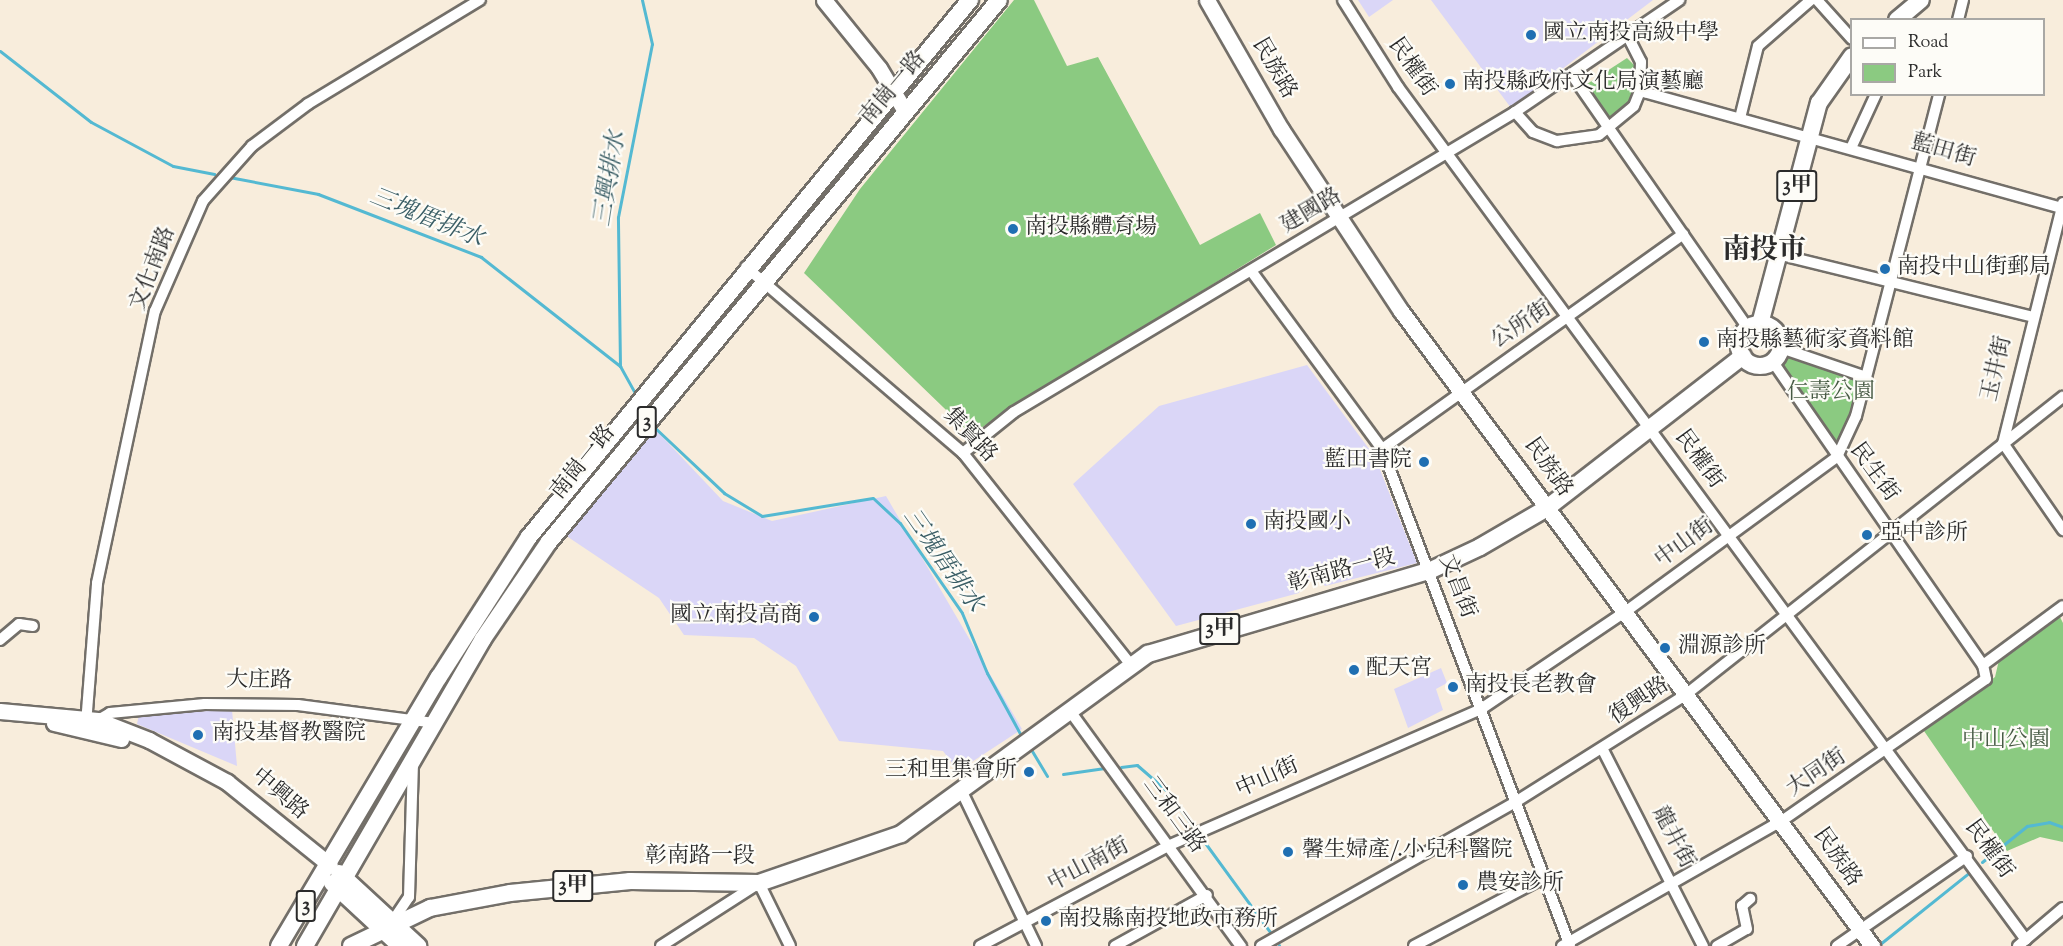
<!DOCTYPE html>
<html>
<head>
<meta charset="utf-8">
<style>
	body { margin:0 }
	#map { position:relative; width:2063px; height:946px; overflow:hidden; background:#f8eddc; font-family:"Sorts Mill Goudy","Noto Serif TC",serif }
	div>[style] { position:absolute }
	.built>* { inset:0; background:#dad6f7 }
	.green>* { inset:0; background:#8bca81 }
	.stream>* { height:3px; margin:-1.5px; padding:0 1.5px; transform-origin:1.5px; border-radius:1.5px; background:#54b9d2 }
	.roads { filter:drop-shadow(2px 0 #736f69) drop-shadow(-2px 0 #736f69) drop-shadow(0 2px #736f69) drop-shadow(0 -2px #736f69) }
	.street>* { height:10px; margin:-5px; padding:0 5px; transform-origin:5px; border-radius:5px; background:#fff }
	.secondary>* { height:15px; margin:-7.5px; padding:0 7.5px; transform-origin:7.5px; border-radius:7.5px; background:#fff }
	.primary>* { height:16px; margin:-8px; padding:0 8px; transform-origin:8px; border-radius:8px; background:#fff }
	.primary>.ring { margin:-8px; padding:0; box-sizing:content-box; background:none; border:16px solid #fff; border-radius:50% }
	.dots>* { width:16px; height:16px; translate:-50% -50%; box-sizing:border-box; border:3px solid #fdfcf7; border-radius:50% }
	span { translate:-50% -50%; white-space:nowrap; text-align:center; line-height:1.15; -webkit-text-stroke:4.5px #fdfcf7; paint-order:stroke }
	.shield-label span { padding:2px 4px; background:#fdfcf7; border:2px solid; border-radius:4px; -webkit-text-stroke-width:0 }
	.shield-label { font-size:21px; color:#2b2b2b; font-weight:700 }
	.poi-label { font-size:22px; color:#2b2b2b }
	.left { translate:0 -50%; text-align:left }
	.right { translate:-100% -50%; text-align:right }
	.street-label { font-size:22px; color:#2b2b2b }
	.park-label { font-size:22px; color:#485b45 }
	.water-label { font-size:24px; color:#395d65; font-style:italic }
	.district-label { font-size:28px; color:#2b2b2b; font-weight:700 }
	.legend { position:absolute; left:1850px; top:18px; width:195px; height:78px; box-sizing:border-box; background:#fdfcf7; border:2px solid #a9a8a5; margin:0; padding:8px 10px; list-style:none; font-size:18px; color:#2b2b2b }
	.legend li { display:flex; align-items:center; gap:12px; height:30px }
	.legend b { width:30px; border:2px solid #a9a8a5 }
</style>
</head>
<body>
<div id="map">
	<div class="built">
		<div style="clip-path:polygon(1358px 0,1393px 0,1369px 17px)"></div>
		<div style="clip-path:polygon(1431px 0,1653px 0,1511px 108px)"></div>
		<div style="clip-path:polygon(1307px 365px,1375px 457px,1417px 563px,1325px 586px,1317px 578px,1303px 581px,1299px 593px,1176px 626px,1073px 484px,1159px 406px)"></div>
		<div style="clip-path:polygon(653px 427px,723px 501px,772px 521px,886px 496px,1022px 729px,958px 771px,943px 751px,839px 741px,796px 666px,754px 638px,684px 635px,659px 598px,565px 535px)"></div>
		<div style="clip-path:polygon(1441px 668px,1447px 683px,1436px 689px,1443px 710px,1408px 728px,1394px 689px)"></div>
		<div style="clip-path:polygon(232px 710px,237px 766px,137px 724px,139px 714px)"></div>
	</div>
	<div class="green">
		<div style="clip-path:polygon(1014px 0,1034px 0,1067px 66px,1098px 57px,1200px 245px,1260px 213px,1276px 245px,971px 434px,804px 273px,860px 189px)"></div>
		<div style="clip-path:polygon(1627px 58px,1638px 69px,1637px 91px,1630px 106px,1611px 121px,1587px 84px)"></div>
		<div style="clip-path:polygon(1784px 355px,1861px 378px,1838px 447px,1779px 366px)"></div>
		<div style="clip-path:polygon(2058px 613px,2063px 623px,2063px 842px,2040px 837px,2007px 851px,1924px 731px,1995px 677px,1999px 660px)"></div>
	</div>
	<div class="stream">
		<div style="left:0;top:51px;width:115px;rotate:38deg"></div>
		<div style="left:91px;top:122px;width:93px;rotate:28.2deg"></div>
		<div style="left:173px;top:166px;width:42px;rotate:11deg"></div>
		<div style="left:229px;top:177px;width:91px;rotate:10.8deg"></div>
		<div style="left:318px;top:194px;width:175px;rotate:21.1deg"></div>
		<div style="left:481px;top:257px;width:177px;rotate:38.1deg"></div>
		<div style="left:620px;top:366px;width:31px;rotate:61deg"></div>
		<div style="left:620px;top:366px;width:149px;rotate:-90.8deg"></div>
		<div style="left:618px;top:217px;width:176px;rotate:-78.9deg"></div>
		<div style="left:652px;top:44px;width:45px;rotate:-102.8deg"></div>
		<div style="left:653px;top:426px;width:98px;rotate:43.3deg"></div>
		<div style="left:724px;top:493px;width:44px;rotate:31.2deg"></div>
		<div style="left:762px;top:516px;width:112px;rotate:-9.2deg"></div>
		<div style="left:873px;top:498px;width:37px;rotate:43deg"></div>
		<div style="left:900px;top:523px;width:109px;rotate:55.4deg"></div>
		<div style="left:962px;top:613px;width:65px;rotate:67.4deg"></div>
		<div style="left:987px;top:673px;width:75px;rotate:61.4deg"></div>
		<div style="left:1029px;top:746px;width:35px;rotate:59deg"></div>
		<div style="left:1121px;top:767px;width:16px;rotate:-7deg"></div>
		<div style="left:1137px;top:765px;width:41px;rotate:41.1deg"></div>
		<div style="left:1168px;top:792px;width:173px;rotate:53.9deg"></div>
		<div style="left:1063px;top:774px;width:42px;rotate:-8.1deg"></div>
		<div style="left:1982px;top:862px;width:58px;rotate:-38.7deg"></div>
		<div style="left:2027px;top:826px;width:22px;rotate:-10deg"></div>
		<div style="left:2049px;top:822px;width:15px;rotate:20deg"></div>
		<div style="left:1880px;top:944px;width:117px;rotate:-38.7deg"></div>
		<div style="left:1279px;top:945px;width:1px;rotate:90deg"></div>
	</div>
	<div class="roads">
		<div class="street">
			<div style="left:1343px;top:0;width:103px;rotate:57.7deg"></div>
			<div style="left:1398px;top:87px;width:1059px;rotate:53.64deg"></div>
			<div style="left:1817px;top:0;width:52px;rotate:48.1deg"></div>
			<div style="left:1958px;top:20px;width:21px;rotate:-76deg"></div>
			<div style="left:1572px;top:75px;width:308px;rotate:55.2deg"></div>
			<div style="left:1640px;top:91px;width:439px;rotate:15.5deg"></div>
			<div style="left:1515px;top:112px;width:27px;rotate:48deg"></div>
			<div style="left:1533px;top:132px;width:26px;rotate:21deg"></div>
			<div style="left:1557px;top:141px;width:42px;rotate:-8.1deg"></div>
			<div style="left:1599px;top:135px;width:45px;rotate:-39.6deg"></div>
			<div style="left:1634px;top:106px;width:16px;rotate:-68deg"></div>
			<div style="left:1640px;top:91px;width:29px;rotate:-88deg"></div>
			<div style="left:1641px;top:62px;width:30px;rotate:-117deg"></div>
			<div style="left:1740px;top:118px;width:74px;rotate:-76deg"></div>
			<div style="left:1758px;top:46px;width:70px;rotate:-41deg"></div>
			<div style="left:1852px;top:146px;width:57px;rotate:-65.2deg"></div>
			<div style="left:2063px;top:203px;width:247px;rotate:104deg"></div>
			<div style="left:2003px;top:443px;width:106px;rotate:55.4deg"></div>
			<div style="left:1777px;top:254px;width:260px;rotate:13.8deg"></div>
			<div style="left:746px;top:267px;width:286px;rotate:40.6deg"></div>
			<div style="left:963px;top:453px;width:270px;rotate:51.6deg"></div>
			<div style="left:1252px;top:272px;width:220px;rotate:53.7deg"></div>
			<div style="left:1382px;top:449px;width:531px;rotate:69.28deg"></div>
			<div style="left:1781px;top:348px;width:90px;rotate:18.8deg"></div>
			<div style="left:1773px;top:362px;width:369px;rotate:55.3deg"></div>
			<div style="left:1382px;top:449px;width:370px;rotate:-35.5deg"></div>
			<div style="left:963px;top:453px;width:65px;rotate:-38.8deg"></div>
			<div style="left:1014px;top:412px;width:584px;rotate:-30.91deg"></div>
			<div style="left:1515px;top:112px;width:199px;rotate:-34.3deg"></div>
			<div style="left:0;top:640px;width:25px;rotate:-40deg"></div>
			<div style="left:19px;top:624px;width:14px;rotate:8deg"></div>
			<div style="left:1070px;top:711px;width:291px;rotate:54deg"></div>
			<div style="left:86px;top:724px;width:141px;rotate:-85.5deg"></div>
			<div style="left:97px;top:583px;width:278px;rotate:-78deg"></div>
			<div style="left:155px;top:311px;width:120px;rotate:-66.4deg"></div>
			<div style="left:203px;top:201px;width:74px;rotate:-48.3deg"></div>
			<div style="left:252px;top:146px;width:70px;rotate:-36.9deg"></div>
			<div style="left:308px;top:104px;width:201px;rotate:-31.2deg"></div>
			<div style="left:99px;top:724px;width:4px;rotate:-104deg"></div>
			<div style="left:98px;top:720px;width:14px;rotate:-30deg"></div>
			<div style="left:110px;top:713px;width:95px;rotate:-5.4deg"></div>
			<div style="left:205px;top:704px;width:93px;rotate:0.6deg"></div>
			<div style="left:298px;top:705px;width:137px;rotate:7.5deg"></div>
			<div style="left:1603px;top:750px;width:220px;rotate:63deg"></div>
			<div style="left:962px;top:792px;width:171px;rotate:64.3deg"></div>
			<div style="left:392px;top:922px;width:30px;rotate:-56deg"></div>
			<div style="left:409px;top:897px;width:134px;rotate:-88.3deg"></div>
			<div style="left:661px;top:946px;width:117px;rotate:-32.7deg"></div>
			<div style="left:759px;top:883px;width:70px;rotate:63.8deg"></div>
			<div style="left:980px;top:946px;width:215px;rotate:-28deg"></div>
			<div style="left:1170px;top:845px;width:339px;rotate:-23.6deg"></div>
			<div style="left:1481px;top:709px;width:174px;rotate:-34deg"></div>
			<div style="left:1625px;top:612px;width:263px;rotate:-36.2deg"></div>
			<div style="left:1837px;top:457px;width:45px;rotate:-65.1deg"></div>
			<div style="left:1856px;top:416px;width:333px;rotate:-75.5deg"></div>
			<div style="left:1115px;top:946px;width:105px;rotate:-29deg"></div>
			<div style="left:1261px;top:946px;width:294px;rotate:-29.5deg"></div>
			<div style="left:1517px;top:801px;width:197px;rotate:-32.2deg"></div>
			<div style="left:1684px;top:696px;width:483px;rotate:-38.3deg"></div>
			<div style="left:1414px;top:946px;width:148px;rotate:-27.8deg"></div>
			<div style="left:1562px;top:946px;width:254px;rotate:-29.7deg"></div>
			<div style="left:1783px;top:820px;width:247px;rotate:-34.8deg"></div>
			<div style="left:1986px;top:679px;width:14px;rotate:-102deg"></div>
			<div style="left:1983px;top:665px;width:99px;rotate:-36.4deg"></div>
			<div style="left:1717px;top:946px;width:34px;rotate:-30deg"></div>
			<div style="left:1747px;top:929px;width:24px;rotate:-102deg"></div>
			<div style="left:1742px;top:906px;width:11px;rotate:-41deg"></div>
			<div style="left:1837px;top:946px;width:158px;rotate:-34.7deg"></div>
			<div style="left:2018px;top:946px;width:59px;rotate:-40.2deg"></div>
		</div>
		<div class="secondary">
			<div style="left:824px;top:0;width:87px;rotate:51deg"></div>
			<div style="left:879px;top:68px;width:50px;rotate:58.8deg"></div>
			<div style="left:1207px;top:0;width:149px;rotate:60.2deg"></div>
			<div style="left:1281px;top:129px;width:218px;rotate:56.6deg"></div>
			<div style="left:1401px;top:311px;width:791px;rotate:53.43deg"></div>
			<div style="left:0;top:711px;width:98px;rotate:5.2deg"></div>
			<div style="left:98px;top:720px;width:55px;rotate:21.4deg"></div>
			<div style="left:149px;top:740px;width:89px;rotate:28.3deg"></div>
			<div style="left:227px;top:782px;width:132px;rotate:38.9deg"></div>
			<div style="left:54px;top:723px;width:69px;rotate:13.4deg"></div>
		</div>
		<div class="primary">
			<div style="left:1897px;top:20px;width:31px;rotate:-40deg"></div>
			<div style="left:1760px;top:324px;width:229px;rotate:-75.1deg"></div>
			<div style="left:1819px;top:103px;width:57px;rotate:-54.9deg"></div>
			<div class="ring" style="left:1739px;top:324px;width:26px;height:26px"></div>
			<div style="left:339px;top:873px;width:108px;rotate:42.7deg"></div>
			<div style="left:332px;top:883px;width:93px;rotate:42.8deg"></div>
			<div style="left:279px;top:946px;width:313px;rotate:-59.3deg"></div>
			<div style="left:439px;top:677px;width:166px;rotate:-57.3deg"></div>
			<div style="left:529px;top:537px;width:695px;rotate:-50.61deg"></div>
			<div style="left:305px;top:946px;width:355px;rotate:-59.9deg"></div>
			<div style="left:483px;top:639px;width:117px;rotate:-55.8deg"></div>
			<div style="left:549px;top:542px;width:704px;rotate:-50.3deg"></div>
			<div style="left:351px;top:946px;width:88px;rotate:-25.7deg"></div>
			<div style="left:430px;top:908px;width:81px;rotate:-10.6deg"></div>
			<div style="left:510px;top:893px;width:121px;rotate:-5.7deg"></div>
			<div style="left:630px;top:881px;width:129px;rotate:0.9deg"></div>
			<div style="left:759px;top:883px;width:150px;rotate:-19deg"></div>
			<div style="left:901px;top:834px;width:306px;rotate:-36.1deg"></div>
			<div style="left:1148px;top:654px;width:293px;rotate:-16.5deg"></div>
			<div style="left:1429px;top:571px;width:56px;rotate:-25.2deg"></div>
			<div style="left:1480px;top:547px;width:78px;rotate:-30.2deg"></div>
			<div style="left:1547px;top:508px;width:248px;rotate:-37.8deg"></div>
		</div>
	</div>
	<div class="dots">
		<div style="left:1531px;top:35px;background:#1f6fb2"></div>
		<div style="left:1450px;top:84px;background:#1f6fb2"></div>
		<div style="left:1013px;top:229px;background:#1f6fb2"></div>
		<div style="left:1885px;top:269px;background:#1f6fb2"></div>
		<div style="left:1704px;top:342px;background:#1f6fb2"></div>
		<div style="left:1424px;top:462px;background:#1f6fb2"></div>
		<div style="left:1251px;top:524px;background:#1f6fb2"></div>
		<div style="left:1867px;top:535px;background:#1f6fb2"></div>
		<div style="left:814px;top:617px;background:#1f6fb2"></div>
		<div style="left:1665px;top:648px;background:#1f6fb2"></div>
		<div style="left:1354px;top:670px;background:#1f6fb2"></div>
		<div style="left:1453px;top:687px;background:#1f6fb2"></div>
		<div style="left:198px;top:735px;background:#1f6fb2"></div>
		<div style="left:1029px;top:772px;background:#1f6fb2"></div>
		<div style="left:1288px;top:852px;background:#1f6fb2"></div>
		<div style="left:1463px;top:885px;background:#1f6fb2"></div>
		<div style="left:1046px;top:921px;background:#1f6fb2"></div>
	</div>
	<div class="shield-label">
		<span style="left:1797px;top:186px">3甲</span>
		<span style="left:647px;top:422px">3</span>
		<span style="left:1220px;top:629px">3甲</span>
		<span style="left:573px;top:886px">3甲</span>
		<span style="left:306px;top:906px">3</span>
	</div>
	<div class="poi-label">
		<span class="left" style="left:1543px;top:35px">國立南投高級中學</span>
		<span class="left" style="left:1462px;top:84px">南投縣政府文化局演藝廳</span>
		<span class="left" style="left:1025px;top:229px">南投縣體育場</span>
		<span class="left" style="left:1897px;top:269px">南投中山街郵局</span>
		<span class="left" style="left:1716px;top:342px">南投縣藝術家資料館</span>
		<span class="right" style="left:1412px;top:462px">藍田書院</span>
		<span class="left" style="left:1263px;top:524px">南投國小</span>
		<span class="left" style="left:1880px;top:535px">亞中診所</span>
		<span class="right" style="left:802px;top:617px">國立南投高商</span>
		<span class="left" style="left:1678px;top:648px">淵源診所</span>
		<span class="left" style="left:1366px;top:670px">配天宮</span>
		<span class="left" style="left:1465px;top:687px">南投長老教會</span>
		<span class="left" style="left:212px;top:735px">南投基督教醫院</span>
		<span class="right" style="left:1017px;top:772px">三和里集會所</span>
		<span class="left" style="left:1302px;top:852px">馨生婦產/.小兒科醫院</span>
		<span class="left" style="left:1476px;top:885px">農安診所</span>
		<span class="left" style="left:1058px;top:921px">南投縣南投地政市務所</span>
	</div>
	<div class="street-label">
		<span style="left:1411px;top:68px;rotate:55deg">民權街</span>
		<span style="left:1273px;top:69px;rotate:60deg">民族路</span>
		<span style="left:894px;top:89px;rotate:-50deg">南崗一路</span>
		<span style="left:1943px;top:152px;rotate:16deg">藍田街</span>
		<span style="left:1312px;top:212px;rotate:-31deg">建國路</span>
		<span style="left:154px;top:269px;rotate:-69deg">文化南路</span>
		<span style="left:1522px;top:326px;rotate:-34deg">公所街</span>
		<span style="left:1998px;top:369px;rotate:-77deg">玉井街</span>
		<span style="left:969px;top:436px;rotate:46deg">集賢路</span>
		<span style="left:1698px;top:460px;rotate:54deg">民權街</span>
		<span style="left:584px;top:463px;rotate:-51deg">南崗一路</span>
		<span style="left:1547px;top:468px;rotate:55deg">民族路</span>
		<span style="left:1873px;top:473px;rotate:54deg">民生街</span>
		<span style="left:1685px;top:544px;rotate:-36deg">中山街</span>
		<span style="left:1342px;top:572px;rotate:-15deg">彰南路一段</span>
		<span style="left:1456px;top:587px;rotate:69deg">文昌街</span>
		<span style="left:259px;top:682px;rotate:1deg">大庄路</span>
		<span style="left:1640px;top:702px;rotate:-34deg">復興路</span>
		<span style="left:1817px;top:774px;rotate:-34deg">大同街</span>
		<span style="left:1268px;top:779px;rotate:-24deg">中山街</span>
		<span style="left:279px;top:795px;rotate:40deg">中興路</span>
		<span style="left:1173px;top:816px;rotate:54deg">三和三路</span>
		<span style="left:1672px;top:838px;rotate:62deg">龍井街</span>
		<span style="left:1988px;top:850px;rotate:54deg">民權街</span>
		<span style="left:700px;top:858px">彰南路一段</span>
		<span style="left:1836px;top:858px;rotate:55deg">民族路</span>
		<span style="left:1089px;top:866px;rotate:-28deg">中山南街</span>
	</div>
	<div class="park-label">
		<span style="left:1831px;top:394px">仁壽公園</span>
		<span style="left:2006px;top:742px">中山公園</span>
	</div>
	<div class="water-label">
		<span style="left:611px;top:179px;rotate:-81deg">三興排水</span>
		<span style="left:426px;top:219px;rotate:22deg">三塊厝排水</span>
		<span style="left:942px;top:561px;rotate:55deg">三塊厝排水</span>
	</div>
	<div class="district-label">
		<span style="left:1764px;top:251px">南投市</span>
	</div>
	<ul class="legend">
	<li><b style="height:8px;background:#fff"></b>Road</li>
	<li><b style="height:16px;background:#8bca81"></b>Park</li>
	</ul>
</div>
</body>
</html>
